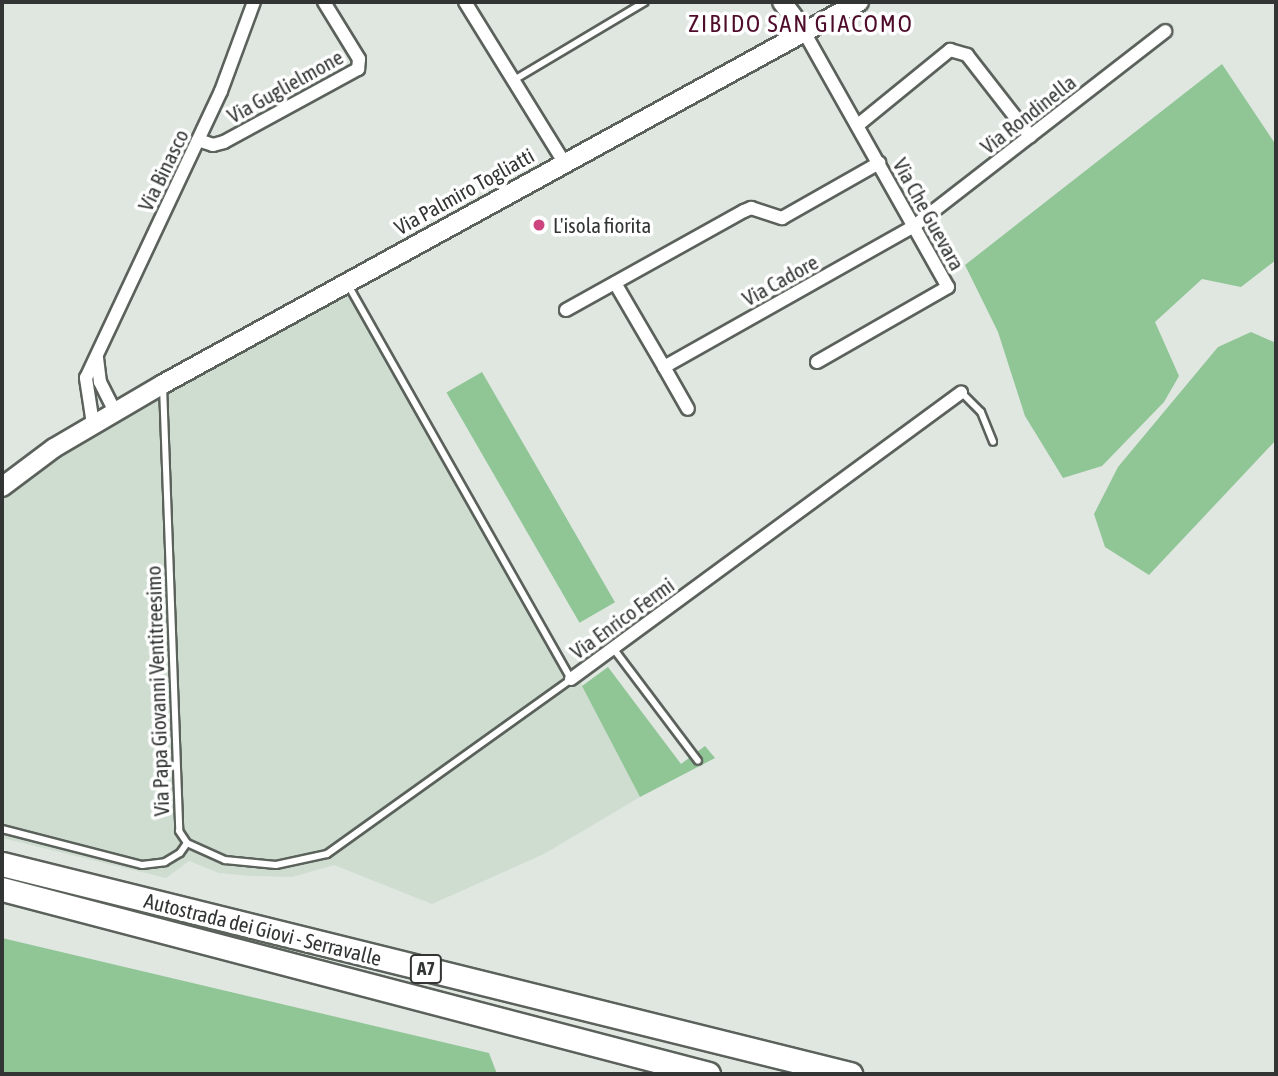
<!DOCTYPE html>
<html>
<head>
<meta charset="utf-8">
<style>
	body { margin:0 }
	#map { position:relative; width:1278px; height:1076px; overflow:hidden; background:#dfe7e0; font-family:"Asap Condensed",sans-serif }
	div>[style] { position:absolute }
	.built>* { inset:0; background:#cfddd1 }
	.green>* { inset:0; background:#90c596; transform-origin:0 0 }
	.roads { filter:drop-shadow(2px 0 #5b615b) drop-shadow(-2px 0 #5b615b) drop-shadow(0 2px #5b615b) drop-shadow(0 -2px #5b615b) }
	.lane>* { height:6px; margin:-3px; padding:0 3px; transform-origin:3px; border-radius:3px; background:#fff }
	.street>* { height:12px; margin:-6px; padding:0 6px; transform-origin:6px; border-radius:6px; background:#fff }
	.secondary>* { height:18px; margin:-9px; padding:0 9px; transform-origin:9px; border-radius:9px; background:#fff }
	.highway>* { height:23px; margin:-11.5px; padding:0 11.5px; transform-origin:11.5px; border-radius:11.5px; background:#fff }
	.dots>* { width:19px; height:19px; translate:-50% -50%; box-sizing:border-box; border:4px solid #fff; border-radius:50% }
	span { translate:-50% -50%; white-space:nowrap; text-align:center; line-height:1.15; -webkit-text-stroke:7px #fff; paint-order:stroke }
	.shield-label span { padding:2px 5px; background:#fff; border:2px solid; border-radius:5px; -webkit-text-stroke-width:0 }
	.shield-label { font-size:19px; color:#323533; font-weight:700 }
	.street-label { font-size:21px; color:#323533 }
	.poi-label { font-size:21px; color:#323533 }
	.left { translate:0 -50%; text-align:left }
	.quarter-label { font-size:24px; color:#4e0c2a; letter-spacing:2px }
	.frame { position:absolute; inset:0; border:4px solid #323533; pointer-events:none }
</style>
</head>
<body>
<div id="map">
	<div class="built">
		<div style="clip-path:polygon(345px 287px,582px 685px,640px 797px,544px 854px,432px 904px,334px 865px,292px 877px,251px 876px,219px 873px,189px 861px,166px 878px,2px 838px,2px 498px,23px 477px,59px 453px)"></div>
	</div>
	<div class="green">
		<div style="clip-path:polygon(1222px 64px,1276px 145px,1276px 260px,1241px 287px,1202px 279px,1155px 322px,1179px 376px,1164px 402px,1102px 466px,1063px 478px,1025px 416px,998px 332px,965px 265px)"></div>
		<div style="clip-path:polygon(1251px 332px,1276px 343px,1276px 440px,1149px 575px,1105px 547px,1094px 514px,1118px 467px,1218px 347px)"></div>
		<div style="left:482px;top:372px;width:266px;height:41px;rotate:60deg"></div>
		<div style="clip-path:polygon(608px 667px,681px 764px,705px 746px,715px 758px,640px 797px,582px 686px)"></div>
		<div style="clip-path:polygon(2px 938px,489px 1053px,497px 1074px,2px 1074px)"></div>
	</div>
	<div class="roads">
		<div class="lane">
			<div style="left:514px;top:80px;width:152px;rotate:-30.8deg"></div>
			<div style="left:163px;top:386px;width:445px;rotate:87.9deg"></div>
			<div style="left:179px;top:831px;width:14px;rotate:56deg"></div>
			<div style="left:187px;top:843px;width:42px;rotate:24.1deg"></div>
			<div style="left:225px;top:860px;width:51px;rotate:5.6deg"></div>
			<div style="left:276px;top:865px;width:52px;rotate:-12.2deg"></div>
			<div style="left:327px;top:854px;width:300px;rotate:-35.6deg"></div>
			<div style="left:571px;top:679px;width:451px;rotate:-119.5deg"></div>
			<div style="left:961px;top:392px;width:28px;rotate:45deg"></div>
			<div style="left:981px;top:412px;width:32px;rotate:68deg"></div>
			<div style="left:613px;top:648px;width:141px;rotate:53deg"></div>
			<div style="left:2px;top:829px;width:145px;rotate:14.4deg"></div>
			<div style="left:142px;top:865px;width:23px;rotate:-7deg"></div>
			<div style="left:165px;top:862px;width:17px;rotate:-31deg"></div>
			<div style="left:180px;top:853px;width:12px;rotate:-55deg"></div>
		</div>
		<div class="street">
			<div style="left:465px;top:2px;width:188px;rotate:58.3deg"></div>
			<div style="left:803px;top:30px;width:295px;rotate:60.6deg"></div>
			<div style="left:948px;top:287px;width:151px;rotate:150.2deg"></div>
			<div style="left:858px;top:125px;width:119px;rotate:-39.2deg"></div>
			<div style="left:950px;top:50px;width:18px;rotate:16deg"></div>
			<div style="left:967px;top:55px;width:103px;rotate:52.1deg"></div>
			<div style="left:198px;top:140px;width:16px;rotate:18deg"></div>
			<div style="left:213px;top:145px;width:11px;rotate:-15deg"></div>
			<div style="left:224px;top:142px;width:153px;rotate:-28.6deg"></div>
			<div style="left:358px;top:69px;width:10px;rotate:-84deg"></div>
			<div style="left:359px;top:59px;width:67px;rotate:-121.6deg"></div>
			<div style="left:615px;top:283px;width:97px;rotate:59.7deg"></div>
			<div style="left:664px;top:367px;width:287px;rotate:-29.4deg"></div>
			<div style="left:914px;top:226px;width:318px;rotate:-37.8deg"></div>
			<div style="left:566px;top:310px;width:204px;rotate:-29.1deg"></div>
			<div style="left:744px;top:211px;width:8px;rotate:-23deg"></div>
			<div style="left:751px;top:208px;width:33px;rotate:18deg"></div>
			<div style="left:782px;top:218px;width:112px;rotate:-29.6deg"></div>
			<div style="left:97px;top:358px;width:24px;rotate:83deg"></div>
			<div style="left:100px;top:382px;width:33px;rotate:63deg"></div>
			<div style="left:664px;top:367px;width:48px;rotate:60.3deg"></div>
			<div style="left:93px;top:424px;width:47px;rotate:-98.7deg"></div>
			<div style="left:86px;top:378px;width:317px;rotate:-64.8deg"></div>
			<div style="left:221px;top:91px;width:95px;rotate:-69.7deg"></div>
			<div style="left:571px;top:679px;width:484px;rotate:-36.3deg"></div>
		</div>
		<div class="secondary">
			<div style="left:782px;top:2px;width:35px;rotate:53deg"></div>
			<div style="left:2px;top:487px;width:65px;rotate:-36.9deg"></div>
			<div style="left:54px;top:448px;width:126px;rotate:-30.4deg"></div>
			<div style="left:163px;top:384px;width:794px;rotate:-28.76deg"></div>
		</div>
		<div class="highway">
			<div style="left:2px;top:864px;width:874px;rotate:13.91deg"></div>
			<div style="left:2px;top:889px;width:730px;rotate:14.68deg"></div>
		</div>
	</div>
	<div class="dots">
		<div style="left:539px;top:225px;background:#cd447e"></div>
	</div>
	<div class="shield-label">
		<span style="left:426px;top:969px">A7</span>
	</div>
	<div class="street-label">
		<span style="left:285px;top:86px;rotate:-29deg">Via Guglielmone</span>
		<span style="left:1028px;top:114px;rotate:-38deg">Via Rondinella</span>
		<span style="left:163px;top:170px;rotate:-64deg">Via Binasco</span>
		<span style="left:464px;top:191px;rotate:-29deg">Via Palmiro Togliatti</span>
		<span style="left:929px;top:214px;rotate:61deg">Via Che Guevara</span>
		<span style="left:780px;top:280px;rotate:-29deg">Via Cadore</span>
		<span style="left:622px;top:618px;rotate:-36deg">Via Enrico Fermi</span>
		<span style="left:157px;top:691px;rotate:-92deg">Via Papa Giovanni Ventitreesimo</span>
		<span style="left:263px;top:929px;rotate:14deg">Autostrada dei Giovi - Serravalle</span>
	</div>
	<div class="poi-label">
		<span class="left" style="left:553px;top:225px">L'isola fiorita</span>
	</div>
	<div class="quarter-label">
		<span style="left:801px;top:24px">ZIBIDO SAN GIACOMO</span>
	</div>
	<div class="frame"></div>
</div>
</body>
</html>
